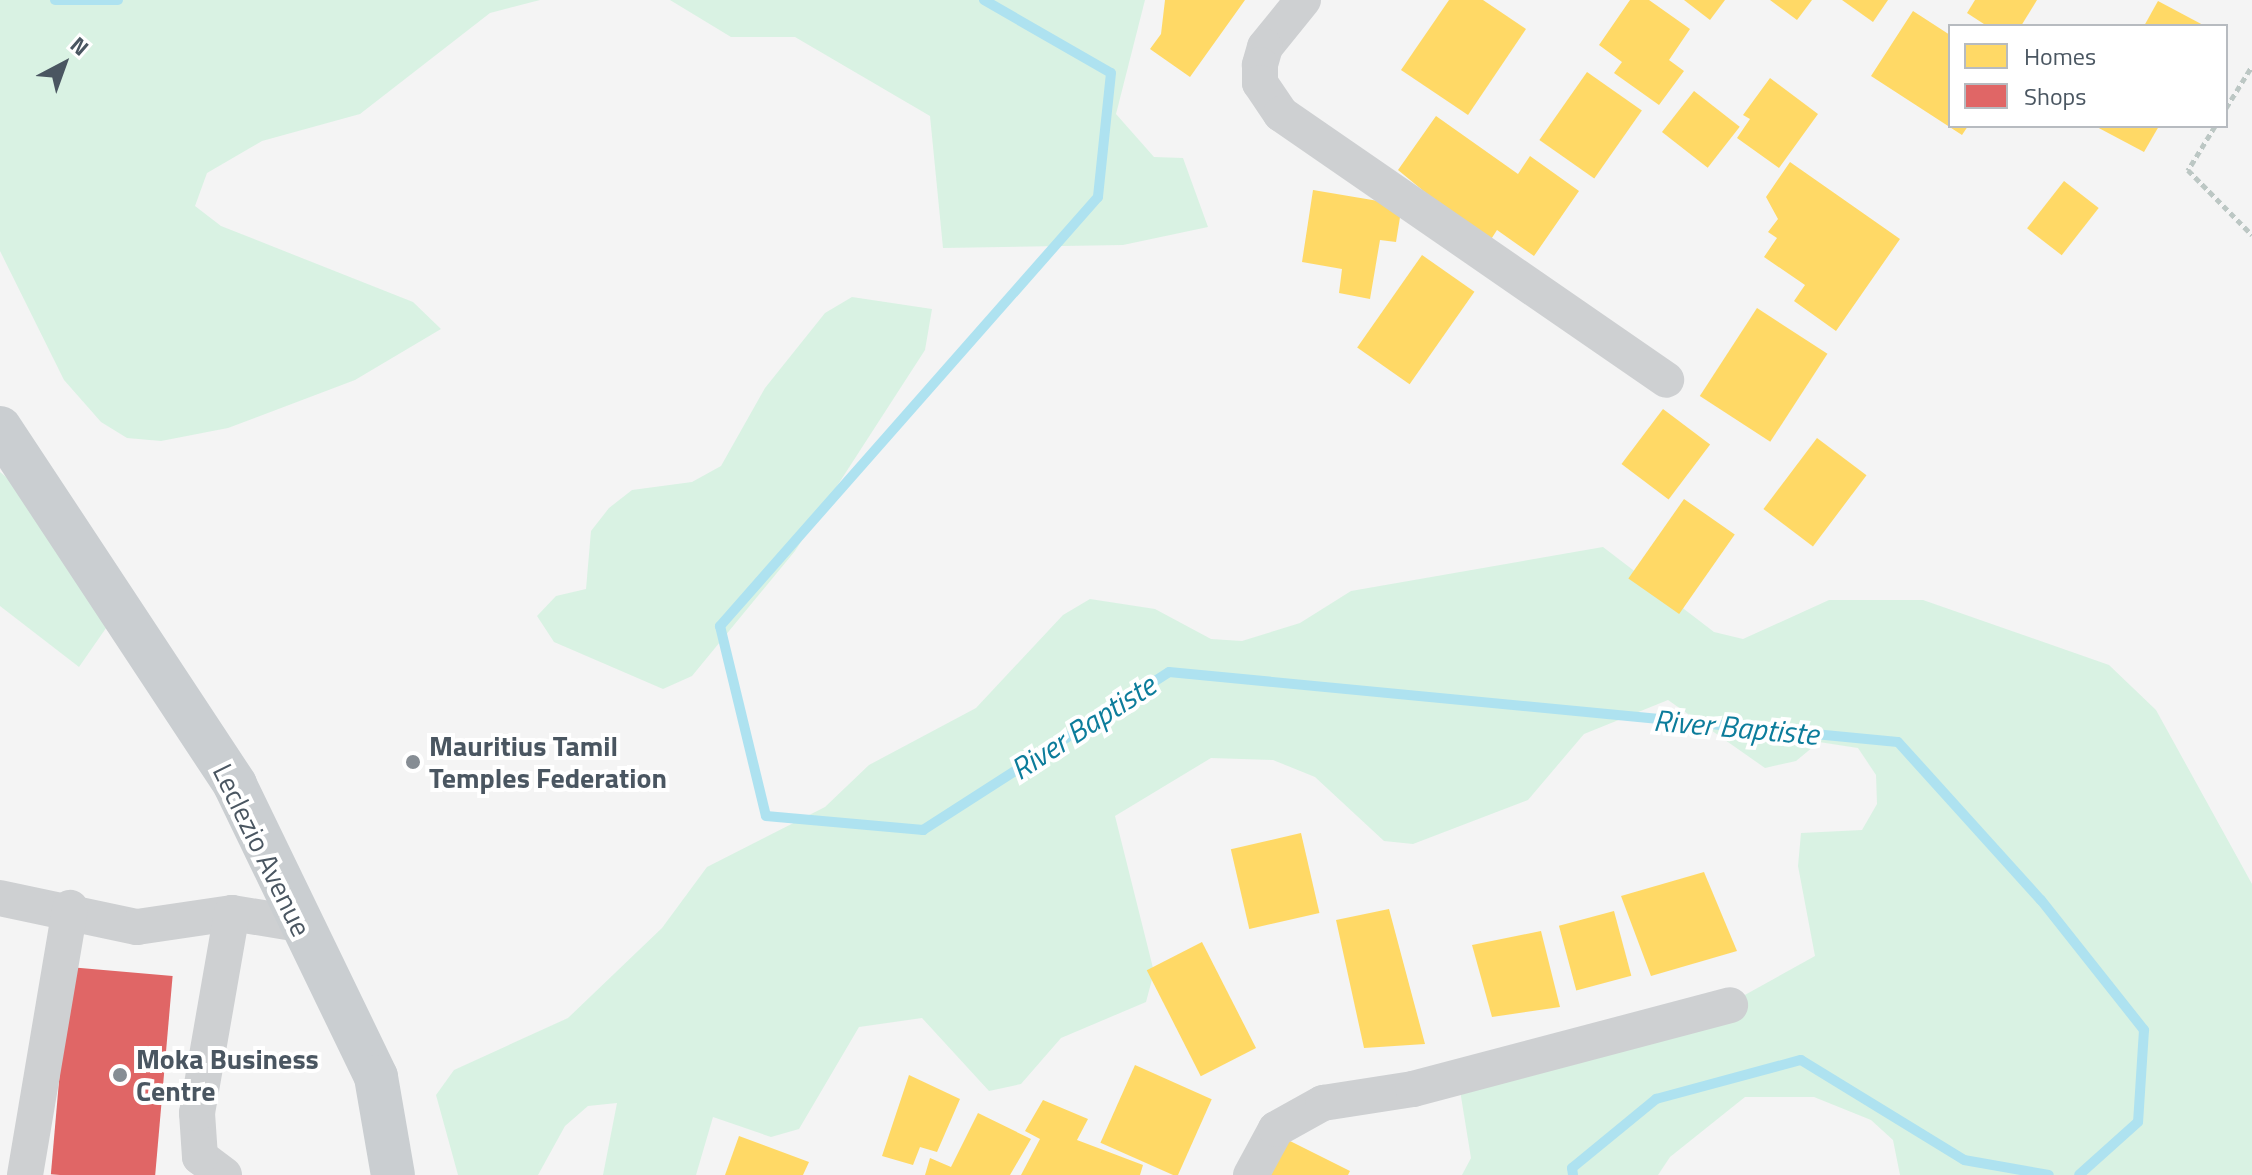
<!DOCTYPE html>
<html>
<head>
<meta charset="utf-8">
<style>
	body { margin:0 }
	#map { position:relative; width:2252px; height:1175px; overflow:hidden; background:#f4f4f4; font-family:"Titillium Web",sans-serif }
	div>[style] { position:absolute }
	.green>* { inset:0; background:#d9f2e3 }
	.homes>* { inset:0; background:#ffd966; transform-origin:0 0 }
	.shops>* { inset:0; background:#e06666; transform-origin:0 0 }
	.stream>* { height:10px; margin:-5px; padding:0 5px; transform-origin:5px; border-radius:5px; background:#aee2f0 }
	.path>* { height:5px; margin-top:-2.5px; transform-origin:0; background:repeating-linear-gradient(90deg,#bcc7c4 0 6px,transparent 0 10px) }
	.minor>* { height:36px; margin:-18px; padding:0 18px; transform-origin:18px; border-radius:18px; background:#ced0d2 }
	.major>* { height:44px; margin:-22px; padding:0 22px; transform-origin:22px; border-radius:22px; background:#caced1 }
	.dots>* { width:22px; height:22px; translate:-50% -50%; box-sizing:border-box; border:4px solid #fff; border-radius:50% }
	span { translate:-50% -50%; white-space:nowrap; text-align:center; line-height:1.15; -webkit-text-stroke:8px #fff; paint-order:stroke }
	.poi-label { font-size:28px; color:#4a5661; font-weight:700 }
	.left { translate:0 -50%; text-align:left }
	.street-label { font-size:28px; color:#4a5661 }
	.water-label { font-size:30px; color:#0c7c9b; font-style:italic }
	.legend { position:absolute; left:1948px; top:24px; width:280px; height:104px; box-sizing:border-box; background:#fff; border:2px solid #b7bbc0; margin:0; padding:10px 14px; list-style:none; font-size:24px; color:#4a5661 }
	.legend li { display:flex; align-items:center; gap:16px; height:40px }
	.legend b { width:40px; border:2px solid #b7bbc0 }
	.north { position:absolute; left:24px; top:24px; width:80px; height:80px; -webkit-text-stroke:6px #fff; paint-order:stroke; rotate:41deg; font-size:22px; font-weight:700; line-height:32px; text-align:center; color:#4a5661 }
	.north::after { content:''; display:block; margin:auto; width:28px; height:36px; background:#4a5661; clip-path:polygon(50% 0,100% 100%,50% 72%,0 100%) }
</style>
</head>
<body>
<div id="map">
	<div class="green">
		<div style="clip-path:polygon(0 0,540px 0,490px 13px,360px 114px,262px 141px,207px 173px,195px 206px,221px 226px,413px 302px,441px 329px,355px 380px,228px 428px,161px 441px,127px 438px,101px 422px,64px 380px,0 251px)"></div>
		<div style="clip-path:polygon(670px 0,1145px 0,1116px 114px,1154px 157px,1183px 158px,1208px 227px,1123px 245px,943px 248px,930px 116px,795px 37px,731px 37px)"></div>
		<div style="clip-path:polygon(852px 297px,932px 309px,925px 350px,795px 551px,692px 676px,663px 689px,554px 642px,537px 616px,556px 596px,586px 589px,591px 531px,609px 508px,632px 490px,692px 482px,721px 466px,765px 388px,825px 313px)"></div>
		<div style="clip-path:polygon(0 472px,109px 561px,113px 618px,79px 667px,0 606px)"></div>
		<div style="clip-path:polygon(1603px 547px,1714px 632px,1743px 639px,1829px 600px,1923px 600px,2109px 665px,2156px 710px,2252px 884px,2252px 1175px,1900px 1175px,1893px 1140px,1871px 1120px,1814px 1097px,1745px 1097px,1670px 1157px,1658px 1175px,1462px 1175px,1471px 1158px,1457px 1072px,1734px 1001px,1815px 956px,1798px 866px,1801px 833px,1862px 830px,1877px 804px,1876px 775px,1858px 748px,1819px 742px,1796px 761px,1765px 768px,1668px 700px,1584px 734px,1528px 800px,1413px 844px,1384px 841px,1315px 777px,1273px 760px,1211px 758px,1115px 816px,1154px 972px,1146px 1002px,1061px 1038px,1021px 1084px,989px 1091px,922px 1018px,859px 1027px,799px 1129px,771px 1137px,713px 1117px,696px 1175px,603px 1175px,617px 1103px,588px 1106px,565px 1126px,538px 1175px,458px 1175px,436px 1095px,454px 1070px,568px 1018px,662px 928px,707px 867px,825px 807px,869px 765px,976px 708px,1063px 615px,1090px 599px,1155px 609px,1211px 639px,1242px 641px,1300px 623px,1351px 591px)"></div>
	</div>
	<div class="homes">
		<div style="clip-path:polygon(1165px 0,1245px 0,1190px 77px,1150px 49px,1161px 34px)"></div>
		<div style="clip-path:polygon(1449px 0,1483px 0,1526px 29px,1468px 115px,1401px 70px)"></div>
		<div style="clip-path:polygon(1630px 0,1649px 0,1690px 29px,1669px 60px,1684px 71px,1659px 105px,1614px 73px,1622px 62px,1599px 45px)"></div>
		<div style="clip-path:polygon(1684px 0,1725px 0,1710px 20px)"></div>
		<div style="clip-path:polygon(1770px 0,1812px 0,1797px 20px)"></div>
		<div style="clip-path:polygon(1842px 0,1888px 0,1873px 22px)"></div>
		<div style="clip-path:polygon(1975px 0,2037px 0,2021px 26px,1987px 26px,1967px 13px)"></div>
		<div style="clip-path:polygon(2158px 1px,2205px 26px,2144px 26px)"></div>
		<div style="clip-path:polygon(1913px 11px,1950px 35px,1950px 126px,1968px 126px,1962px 135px,1871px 76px)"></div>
		<div style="left:1587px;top:72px;width:67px;height:83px;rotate:35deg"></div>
		<div style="clip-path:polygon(1770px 78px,1818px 114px,1779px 168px,1737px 138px,1750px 119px,1743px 115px)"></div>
		<div style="left:1694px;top:91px;width:58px;height:52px;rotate:38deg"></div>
		<div style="clip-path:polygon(1436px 116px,1518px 174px,1530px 156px,1579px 191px,1534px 256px,1497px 230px,1488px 244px,1398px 170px)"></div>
		<div style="clip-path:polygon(2095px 126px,2159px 126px,2144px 152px)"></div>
		<div style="clip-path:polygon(1790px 162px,1900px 239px,1836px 331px,1794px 301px,1805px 285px,1764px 257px,1777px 238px,1768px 232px,1778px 219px,1766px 197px)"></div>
		<div style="left:2064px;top:181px;width:44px;height:60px;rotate:38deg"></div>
		<div style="clip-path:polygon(1313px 190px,1402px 205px,1396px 242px,1380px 240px,1370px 299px,1339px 293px,1342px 269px,1302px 262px)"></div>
		<div style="left:1422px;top:255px;width:64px;height:113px;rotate:35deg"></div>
		<div style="left:1757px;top:308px;width:84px;height:105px;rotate:33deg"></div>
		<div style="left:1663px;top:409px;width:59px;height:69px;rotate:37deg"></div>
		<div style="left:1817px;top:438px;width:62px;height:89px;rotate:37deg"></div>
		<div style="left:1684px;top:499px;width:62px;height:97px;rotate:35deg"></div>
		<div style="left:1301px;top:833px;width:82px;height:72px;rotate:77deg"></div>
		<div style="clip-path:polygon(1704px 872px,1737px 951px,1651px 976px,1621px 896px)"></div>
		<div style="clip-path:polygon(1389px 909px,1425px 1044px,1364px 1048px,1336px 920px)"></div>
		<div style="left:1614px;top:911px;width:67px;height:57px;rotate:75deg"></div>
		<div style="clip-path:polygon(1541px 931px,1560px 1007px,1492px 1017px,1472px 945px)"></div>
		<div style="left:1202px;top:942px;width:119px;height:62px;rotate:63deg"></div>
		<div style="left:1135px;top:1065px;width:84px;height:85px;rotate:24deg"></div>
		<div style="clip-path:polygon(909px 1075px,960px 1099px,937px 1152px,920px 1147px,913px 1165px,882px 1156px)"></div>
		<div style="clip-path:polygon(1043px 1100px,1088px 1119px,1077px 1140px,1143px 1165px,1140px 1175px,1021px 1175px,1040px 1139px,1025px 1131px)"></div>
		<div style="clip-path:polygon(978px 1113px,1031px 1139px,1010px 1175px,925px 1175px,930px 1158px,951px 1167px)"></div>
		<div style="clip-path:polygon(739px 1136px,809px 1162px,803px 1175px,725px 1175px)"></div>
		<div style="clip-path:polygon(1286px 1139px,1350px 1171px,1348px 1175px,1270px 1175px)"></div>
	</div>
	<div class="shops">
		<div style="left:69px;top:967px;width:104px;height:208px;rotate:5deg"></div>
	</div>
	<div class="stream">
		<div style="left:55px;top:0;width:63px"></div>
		<div style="left:984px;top:0;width:146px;rotate:29.9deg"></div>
		<div style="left:1111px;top:73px;width:125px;rotate:96deg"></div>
		<div style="left:1098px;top:197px;width:572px;rotate:131.38deg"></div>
		<div style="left:720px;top:626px;width:195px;rotate:76.4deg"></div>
		<div style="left:766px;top:816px;width:158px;rotate:5.1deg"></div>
		<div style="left:923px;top:830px;width:292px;rotate:-32.7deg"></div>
		<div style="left:1169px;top:672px;width:732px;rotate:5.48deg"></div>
		<div style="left:1898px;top:742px;width:213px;rotate:47.9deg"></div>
		<div style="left:2041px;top:900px;width:166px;rotate:51.6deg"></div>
		<div style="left:2144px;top:1030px;width:92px;rotate:93.7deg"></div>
		<div style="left:2138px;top:1122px;width:79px;rotate:138.1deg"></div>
		<div style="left:1573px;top:1175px;width:7px;rotate:-98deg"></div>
		<div style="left:1572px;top:1168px;width:109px;rotate:-39.4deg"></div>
		<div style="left:1656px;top:1099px;width:150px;rotate:-15.1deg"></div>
		<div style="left:1801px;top:1060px;width:191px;rotate:31.5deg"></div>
		<div style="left:1964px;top:1160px;width:86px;rotate:10deg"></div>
	</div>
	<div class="path">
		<div style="left:2226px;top:108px;width:49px;rotate:-58.2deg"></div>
		<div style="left:2215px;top:126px;width:52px;rotate:121.5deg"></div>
		<div style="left:2188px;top:170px;width:91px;rotate:45.4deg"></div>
	</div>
	<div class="minor">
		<div style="left:1303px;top:0;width:60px;rotate:129deg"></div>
		<div style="left:1265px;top:47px;width:19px;rotate:106deg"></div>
		<div style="left:1260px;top:65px;width:18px;rotate:90deg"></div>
		<div style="left:1260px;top:83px;width:37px;rotate:56deg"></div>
		<div style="left:1281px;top:114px;width:468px;rotate:34.6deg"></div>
		<div style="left:0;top:898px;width:140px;rotate:12deg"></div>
		<div style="left:137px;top:927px;width:96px;rotate:-8.4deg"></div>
		<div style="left:232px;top:913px;width:68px;rotate:9.3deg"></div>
		<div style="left:25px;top:1175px;width:271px;rotate:-80.4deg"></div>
		<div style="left:224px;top:1175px;width:30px;rotate:-143deg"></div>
		<div style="left:200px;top:1157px;width:44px;rotate:-93.9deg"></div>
		<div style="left:197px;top:1113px;width:203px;rotate:-80.1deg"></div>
		<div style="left:1251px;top:1175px;width:52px;rotate:-61.5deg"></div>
		<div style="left:1276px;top:1129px;width:54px;rotate:-29deg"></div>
		<div style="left:1323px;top:1103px;width:91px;rotate:-8.8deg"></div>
		<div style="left:1413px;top:1089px;width:328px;rotate:-14.8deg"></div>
	</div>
	<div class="major">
		<div style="left:0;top:428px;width:427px;rotate:56.6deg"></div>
		<div style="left:235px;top:785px;width:324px;rotate:64.2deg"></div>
		<div style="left:376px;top:1077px;width:99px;rotate:80.2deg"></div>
	</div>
	<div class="dots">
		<div style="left:413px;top:762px;background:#868d94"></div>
		<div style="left:120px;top:1075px;background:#868d94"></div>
	</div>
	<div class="poi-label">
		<span class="left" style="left:429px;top:762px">Mauritius Tamil<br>Temples Federation</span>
		<span class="left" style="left:136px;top:1075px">Moka Business<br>Centre</span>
	</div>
	<div class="street-label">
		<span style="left:262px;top:850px;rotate:64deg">Leclezio Avenue</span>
	</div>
	<div class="water-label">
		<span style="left:1083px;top:727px;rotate:-33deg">River Baptiste</span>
		<span style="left:1736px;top:727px;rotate:5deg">River Baptiste</span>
	</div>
	<ul class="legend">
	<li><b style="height:22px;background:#ffd966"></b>Homes</li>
	<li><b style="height:22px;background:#e06666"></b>Shops</li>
	</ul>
	<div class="north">N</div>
</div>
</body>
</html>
